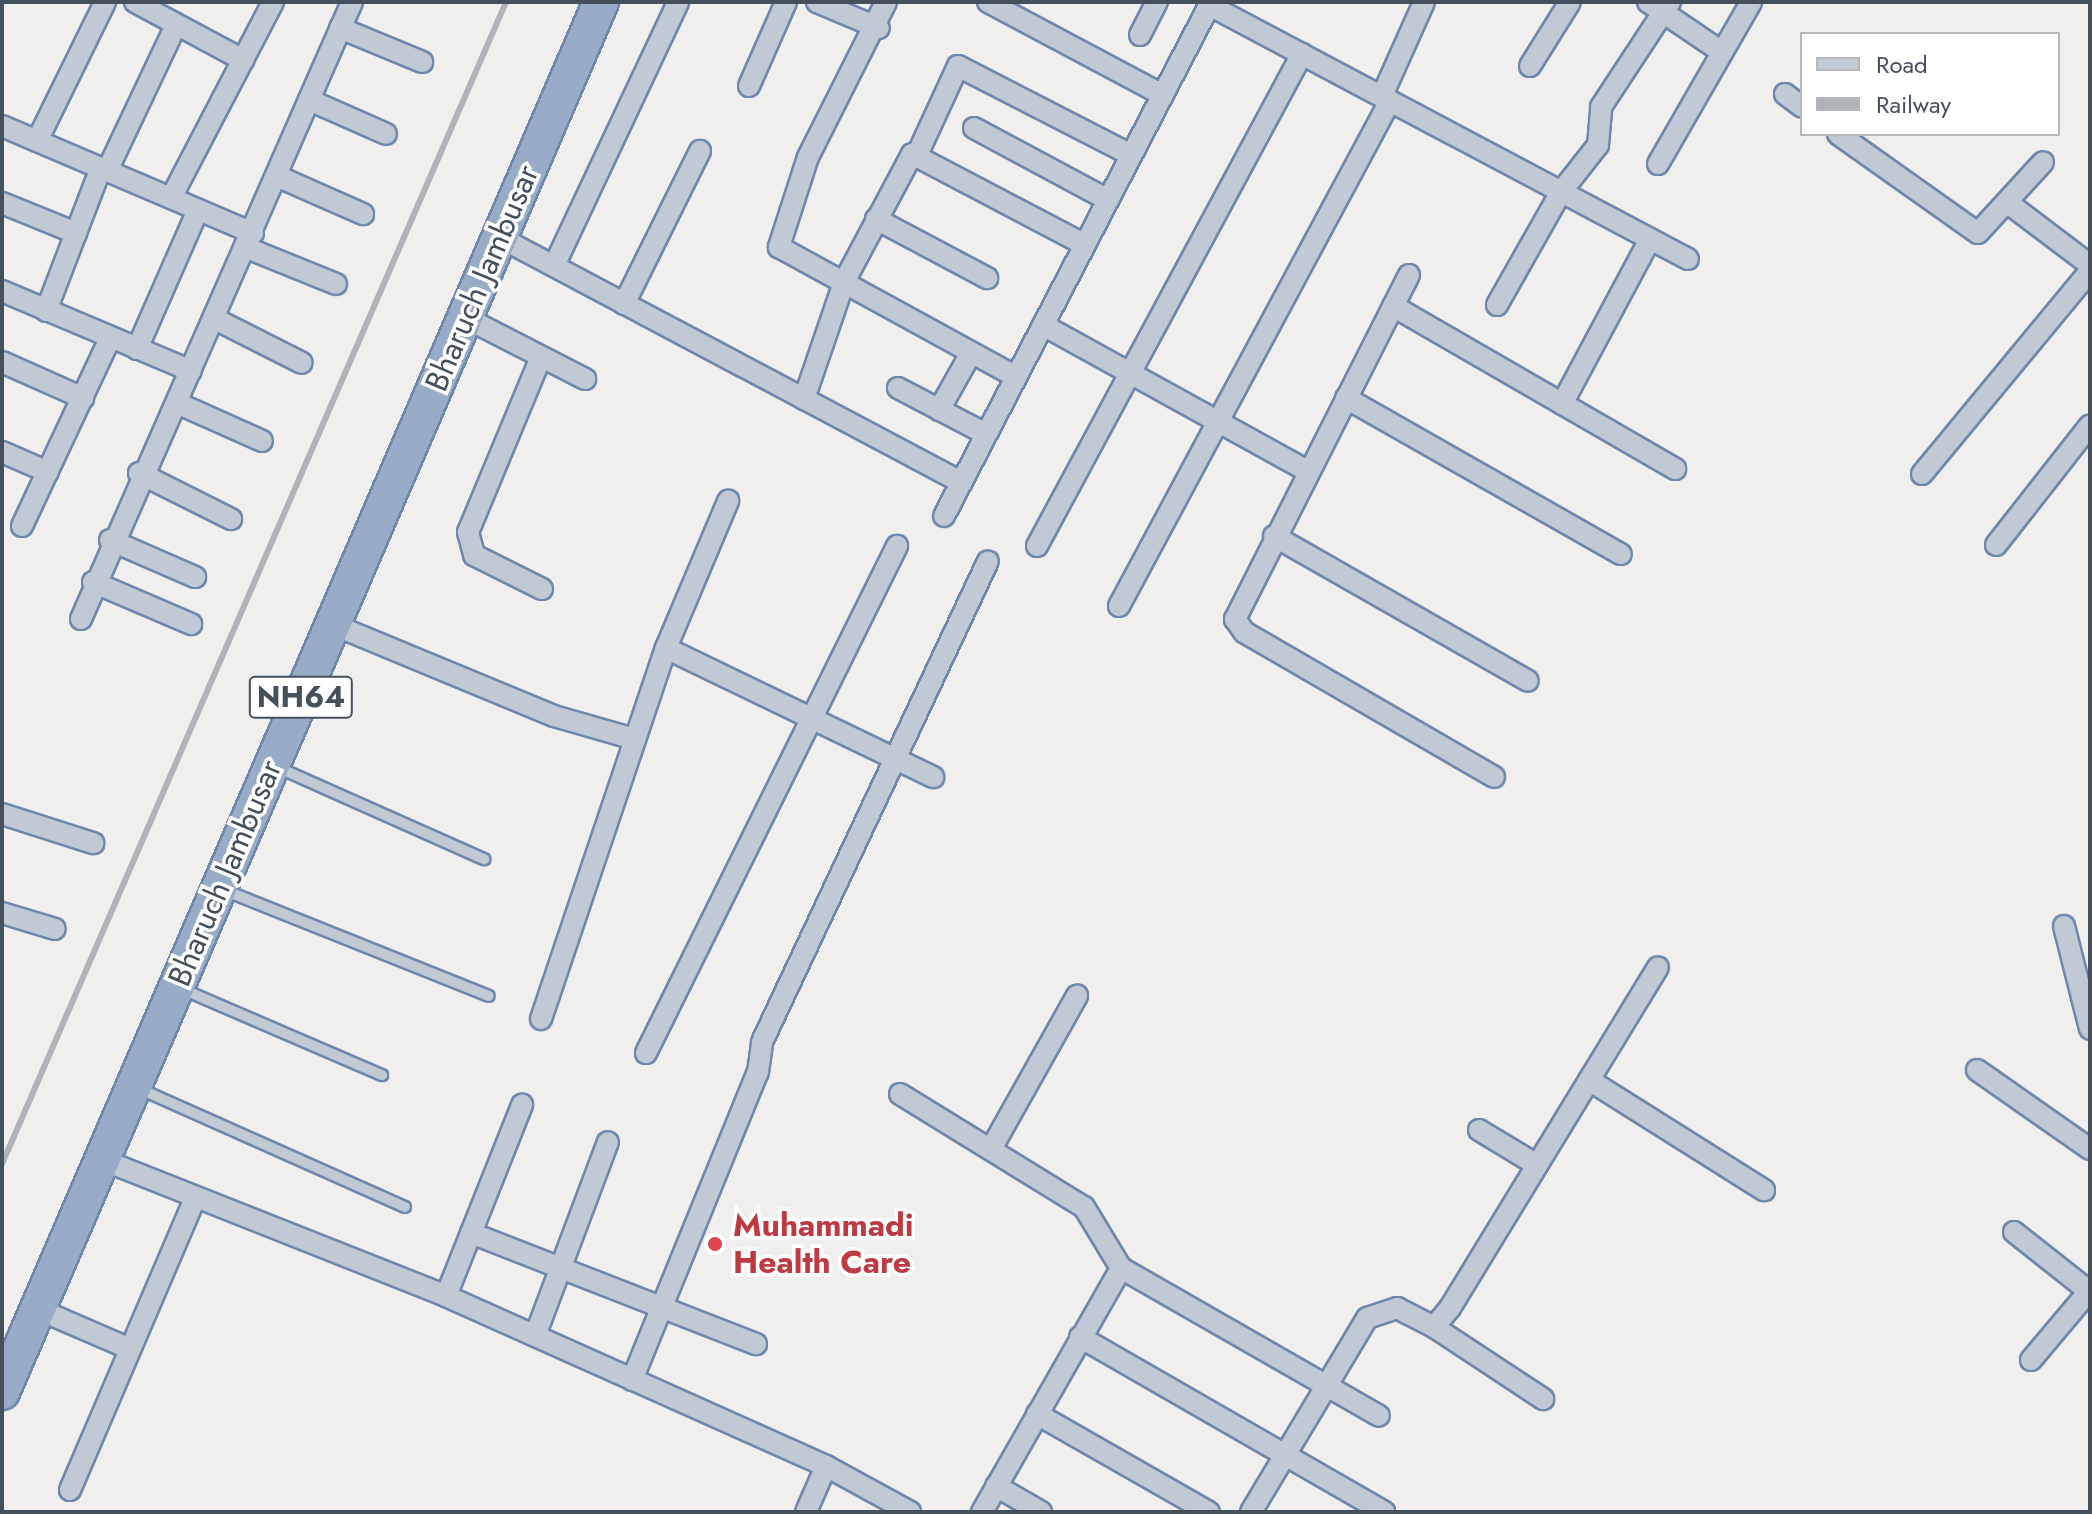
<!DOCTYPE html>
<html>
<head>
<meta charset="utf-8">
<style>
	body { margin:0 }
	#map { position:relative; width:2092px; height:1514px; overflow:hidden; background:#f1efee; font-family:Jost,sans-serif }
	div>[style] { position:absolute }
	.roads { filter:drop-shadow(2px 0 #6e87ac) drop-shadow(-2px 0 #6e87ac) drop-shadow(0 2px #6e87ac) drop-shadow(0 -2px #6e87ac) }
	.service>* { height:10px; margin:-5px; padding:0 5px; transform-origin:5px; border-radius:5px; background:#c1c9d5 }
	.minor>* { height:20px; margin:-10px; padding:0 10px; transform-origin:10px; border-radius:10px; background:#c1c9d5 }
	.trunk>* { height:34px; margin:-17px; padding:0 17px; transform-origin:17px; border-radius:17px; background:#98acc8 }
	.rail>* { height:6px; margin:-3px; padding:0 3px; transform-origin:3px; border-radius:3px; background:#b0b3b9 }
	.dots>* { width:22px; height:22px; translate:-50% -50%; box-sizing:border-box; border:4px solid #fff; border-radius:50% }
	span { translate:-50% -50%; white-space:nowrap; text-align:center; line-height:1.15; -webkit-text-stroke:7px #fff; paint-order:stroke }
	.shield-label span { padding:2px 6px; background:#fff; border:2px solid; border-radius:6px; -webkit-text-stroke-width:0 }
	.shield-label { font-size:30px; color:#45505d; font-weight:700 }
	.street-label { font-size:32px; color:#45505d }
	.health-label { font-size:32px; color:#be3a42; font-weight:700 }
	.left { translate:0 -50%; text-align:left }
	.frame { position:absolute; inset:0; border:4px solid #45505d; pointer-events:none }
	.legend { position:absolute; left:1800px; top:32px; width:260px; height:104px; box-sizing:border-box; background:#fff; border:2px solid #b5b9be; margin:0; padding:10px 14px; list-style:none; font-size:24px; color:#45505d }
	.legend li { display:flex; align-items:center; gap:16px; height:40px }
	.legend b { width:40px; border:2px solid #b5b9be }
</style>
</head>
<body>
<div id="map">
	<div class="roads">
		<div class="service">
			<div style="left:277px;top:767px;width:227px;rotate:24deg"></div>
			<div style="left:224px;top:890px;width:285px;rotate:21.8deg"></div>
			<div style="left:182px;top:989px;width:218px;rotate:23.3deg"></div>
			<div style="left:140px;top:1089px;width:290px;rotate:24deg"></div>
		</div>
		<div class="minor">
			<div style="left:135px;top:2px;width:123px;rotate:28.2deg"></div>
			<div style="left:817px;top:2px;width:67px;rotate:22.8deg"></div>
			<div style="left:886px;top:2px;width:174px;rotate:116.7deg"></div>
			<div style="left:808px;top:157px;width:95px;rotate:107.9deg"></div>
			<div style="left:779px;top:247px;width:270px;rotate:28.7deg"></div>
			<div style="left:988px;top:2px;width:198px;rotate:28deg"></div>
			<div style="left:1648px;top:2px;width:86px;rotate:34.1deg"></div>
			<div style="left:1209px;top:5px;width:542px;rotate:27.94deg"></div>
			<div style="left:340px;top:28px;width:89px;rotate:22.5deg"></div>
			<div style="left:1140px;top:35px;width:37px;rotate:-63deg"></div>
			<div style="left:1530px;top:66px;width:75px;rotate:-58deg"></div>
			<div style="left:749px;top:86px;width:92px;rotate:-66.2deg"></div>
			<div style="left:1785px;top:94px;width:21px;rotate:37deg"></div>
			<div style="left:1382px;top:96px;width:103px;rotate:-65.9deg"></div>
			<div style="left:309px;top:100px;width:84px;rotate:23.8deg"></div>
			<div style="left:2px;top:126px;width:273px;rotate:23.1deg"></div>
			<div style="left:974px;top:128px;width:152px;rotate:28.2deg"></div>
			<div style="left:1838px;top:134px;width:171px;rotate:35.3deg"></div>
			<div style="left:1978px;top:233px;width:96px;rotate:-47.5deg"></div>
			<div style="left:37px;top:141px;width:155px;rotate:-63.9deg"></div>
			<div style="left:917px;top:155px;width:98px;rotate:-65.3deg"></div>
			<div style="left:958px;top:66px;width:195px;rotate:27.2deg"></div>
			<div style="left:1658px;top:164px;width:187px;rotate:-60.1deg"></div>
			<div style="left:107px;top:171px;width:161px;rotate:-64.7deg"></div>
			<div style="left:279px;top:177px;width:92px;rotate:23.8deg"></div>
			<div style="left:171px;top:198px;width:221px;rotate:-62.5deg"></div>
			<div style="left:2px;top:203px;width:80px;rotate:22.1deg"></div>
			<div style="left:2008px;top:203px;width:103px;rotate:37.1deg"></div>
			<div style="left:876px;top:219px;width:126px;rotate:28deg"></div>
			<div style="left:499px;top:237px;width:523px;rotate:27.94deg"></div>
			<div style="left:247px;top:248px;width:96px;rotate:22deg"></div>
			<div style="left:554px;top:266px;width:292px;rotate:-64.8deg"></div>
			<div style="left:1409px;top:275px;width:386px;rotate:116.8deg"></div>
			<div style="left:1235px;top:619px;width:16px;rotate:55deg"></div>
			<div style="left:1244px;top:632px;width:289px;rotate:30.1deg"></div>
			<div style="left:2px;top:291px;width:205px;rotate:22.9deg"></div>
			<div style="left:624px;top:304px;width:171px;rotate:-63.6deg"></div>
			<div style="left:1497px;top:305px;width:130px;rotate:-60.5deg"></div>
			<div style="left:1561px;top:192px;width:60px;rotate:-51.8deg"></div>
			<div style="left:1598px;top:145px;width:38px;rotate:-85deg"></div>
			<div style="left:1601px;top:107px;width:126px;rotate:-56.7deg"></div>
			<div style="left:1393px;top:306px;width:326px;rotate:30deg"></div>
			<div style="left:46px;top:311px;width:153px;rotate:-69deg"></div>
			<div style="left:466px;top:318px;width:134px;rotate:27.1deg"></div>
			<div style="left:215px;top:319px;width:97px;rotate:26.8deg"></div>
			<div style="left:1043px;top:325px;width:303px;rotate:28.9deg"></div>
			<div style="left:137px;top:349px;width:152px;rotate:-66.3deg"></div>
			<div style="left:541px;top:357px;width:190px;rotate:112.6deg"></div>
			<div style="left:468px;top:532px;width:24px;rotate:75deg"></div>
			<div style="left:474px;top:555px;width:76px;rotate:26.6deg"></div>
			<div style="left:2px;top:362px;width:89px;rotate:24deg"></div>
			<div style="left:898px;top:388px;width:99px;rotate:27.6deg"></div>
			<div style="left:1346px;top:398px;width:316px;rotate:29.6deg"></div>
			<div style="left:804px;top:399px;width:124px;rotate:-71.1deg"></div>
			<div style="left:844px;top:282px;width:145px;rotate:-62deg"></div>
			<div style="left:912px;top:154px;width:195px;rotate:27.7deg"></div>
			<div style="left:177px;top:403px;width:93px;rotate:24.1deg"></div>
			<div style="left:1562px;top:404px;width:187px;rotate:-61.9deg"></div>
			<div style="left:939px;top:410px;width:65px;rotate:-60.7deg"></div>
			<div style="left:2px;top:452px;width:50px;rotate:23.5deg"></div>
			<div style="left:139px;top:473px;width:103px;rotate:26.6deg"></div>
			<div style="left:1922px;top:474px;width:264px;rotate:-50.4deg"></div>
			<div style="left:944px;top:516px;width:579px;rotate:-62.55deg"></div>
			<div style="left:22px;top:526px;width:208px;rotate:-64.9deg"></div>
			<div style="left:1274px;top:536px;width:292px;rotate:29.7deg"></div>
			<div style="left:110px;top:540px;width:93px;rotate:23.5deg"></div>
			<div style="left:1996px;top:545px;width:152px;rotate:-51.9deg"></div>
			<div style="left:1037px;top:546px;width:559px;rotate:-61.69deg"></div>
			<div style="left:93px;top:582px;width:107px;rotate:23.2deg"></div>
			<div style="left:1119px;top:606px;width:573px;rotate:-61.78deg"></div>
			<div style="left:81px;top:619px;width:674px;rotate:-66.29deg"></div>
			<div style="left:332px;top:624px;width:240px;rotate:22.5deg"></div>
			<div style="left:554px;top:716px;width:83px;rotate:16deg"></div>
			<div style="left:666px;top:648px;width:297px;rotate:25.8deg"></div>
			<div style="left:2px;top:814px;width:96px;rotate:17.7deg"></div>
			<div style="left:2px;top:913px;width:55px;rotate:16.8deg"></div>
			<div style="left:2064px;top:926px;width:106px;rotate:75.8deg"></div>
			<div style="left:541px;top:1019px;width:391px;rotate:-71.4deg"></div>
			<div style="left:666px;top:648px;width:160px;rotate:-67.1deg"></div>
			<div style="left:646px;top:1053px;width:566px;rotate:-63.66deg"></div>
			<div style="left:1977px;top:1070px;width:138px;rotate:35deg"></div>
			<div style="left:1589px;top:1080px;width:207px;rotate:32.2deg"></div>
			<div style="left:900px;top:1094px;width:216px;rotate:31.6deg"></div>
			<div style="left:1084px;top:1207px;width:71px;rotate:58.8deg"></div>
			<div style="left:1121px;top:1268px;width:297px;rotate:29.8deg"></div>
			<div style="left:1479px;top:1130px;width:68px;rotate:31.1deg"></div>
			<div style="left:991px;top:1149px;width:176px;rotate:-60.7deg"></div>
			<div style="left:103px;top:1160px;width:369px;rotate:21.6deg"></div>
			<div style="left:446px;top:1296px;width:416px;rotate:24.1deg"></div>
			<div style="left:826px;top:1466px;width:96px;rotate:28.7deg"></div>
			<div style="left:2014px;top:1232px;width:97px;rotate:38.3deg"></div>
			<div style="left:471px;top:1233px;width:306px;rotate:21.3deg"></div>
			<div style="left:446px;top:1296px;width:206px;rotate:-68.3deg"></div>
			<div style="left:40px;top:1310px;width:98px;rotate:23.4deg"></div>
			<div style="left:1434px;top:1327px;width:131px;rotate:33.4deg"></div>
			<div style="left:535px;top:1336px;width:207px;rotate:-69.4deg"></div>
			<div style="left:1080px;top:1337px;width:351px;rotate:29.9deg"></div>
			<div style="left:2031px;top:1360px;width:92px;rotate:-49.9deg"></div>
			<div style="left:632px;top:1380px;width:333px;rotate:-67.8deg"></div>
			<div style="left:758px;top:1072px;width:30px;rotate:-82deg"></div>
			<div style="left:762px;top:1042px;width:531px;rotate:-64.83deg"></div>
			<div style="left:1037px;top:1414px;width:198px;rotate:29.7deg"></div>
			<div style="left:996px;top:1486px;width:52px;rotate:30deg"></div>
			<div style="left:70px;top:1490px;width:317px;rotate:-66.8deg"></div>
			<div style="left:806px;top:1512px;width:50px;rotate:-66.5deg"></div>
			<div style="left:982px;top:1512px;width:281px;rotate:-60.3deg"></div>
			<div style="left:1251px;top:1512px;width:226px;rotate:-59.1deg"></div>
			<div style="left:1367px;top:1318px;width:32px;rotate:-18deg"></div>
			<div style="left:1397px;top:1308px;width:42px;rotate:27.2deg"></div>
			<div style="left:1434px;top:1327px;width:25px;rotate:-50deg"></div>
			<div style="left:1450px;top:1308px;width:399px;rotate:-58.6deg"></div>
		</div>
		<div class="trunk">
			<div style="left:2px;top:1392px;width:1514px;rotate:-66.69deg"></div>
		</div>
	</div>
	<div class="rail">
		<div style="left:2px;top:1164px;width:1267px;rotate:-66.55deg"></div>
	</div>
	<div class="dots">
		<div style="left:715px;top:1244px;background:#e0444e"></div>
	</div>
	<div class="shield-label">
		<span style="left:301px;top:697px">NH64</span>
	</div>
	<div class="street-label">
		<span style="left:482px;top:278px;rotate:-67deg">Bharuch Jambusar</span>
		<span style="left:225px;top:873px;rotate:-67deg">Bharuch Jambusar</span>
	</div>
	<div class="health-label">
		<span class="left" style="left:733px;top:1244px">Muhammadi<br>Health Care</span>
	</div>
	<div class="frame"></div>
	<ul class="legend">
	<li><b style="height:10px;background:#c1c9d5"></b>Road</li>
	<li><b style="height:10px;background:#b0b3b9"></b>Railway</li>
	</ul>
</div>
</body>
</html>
